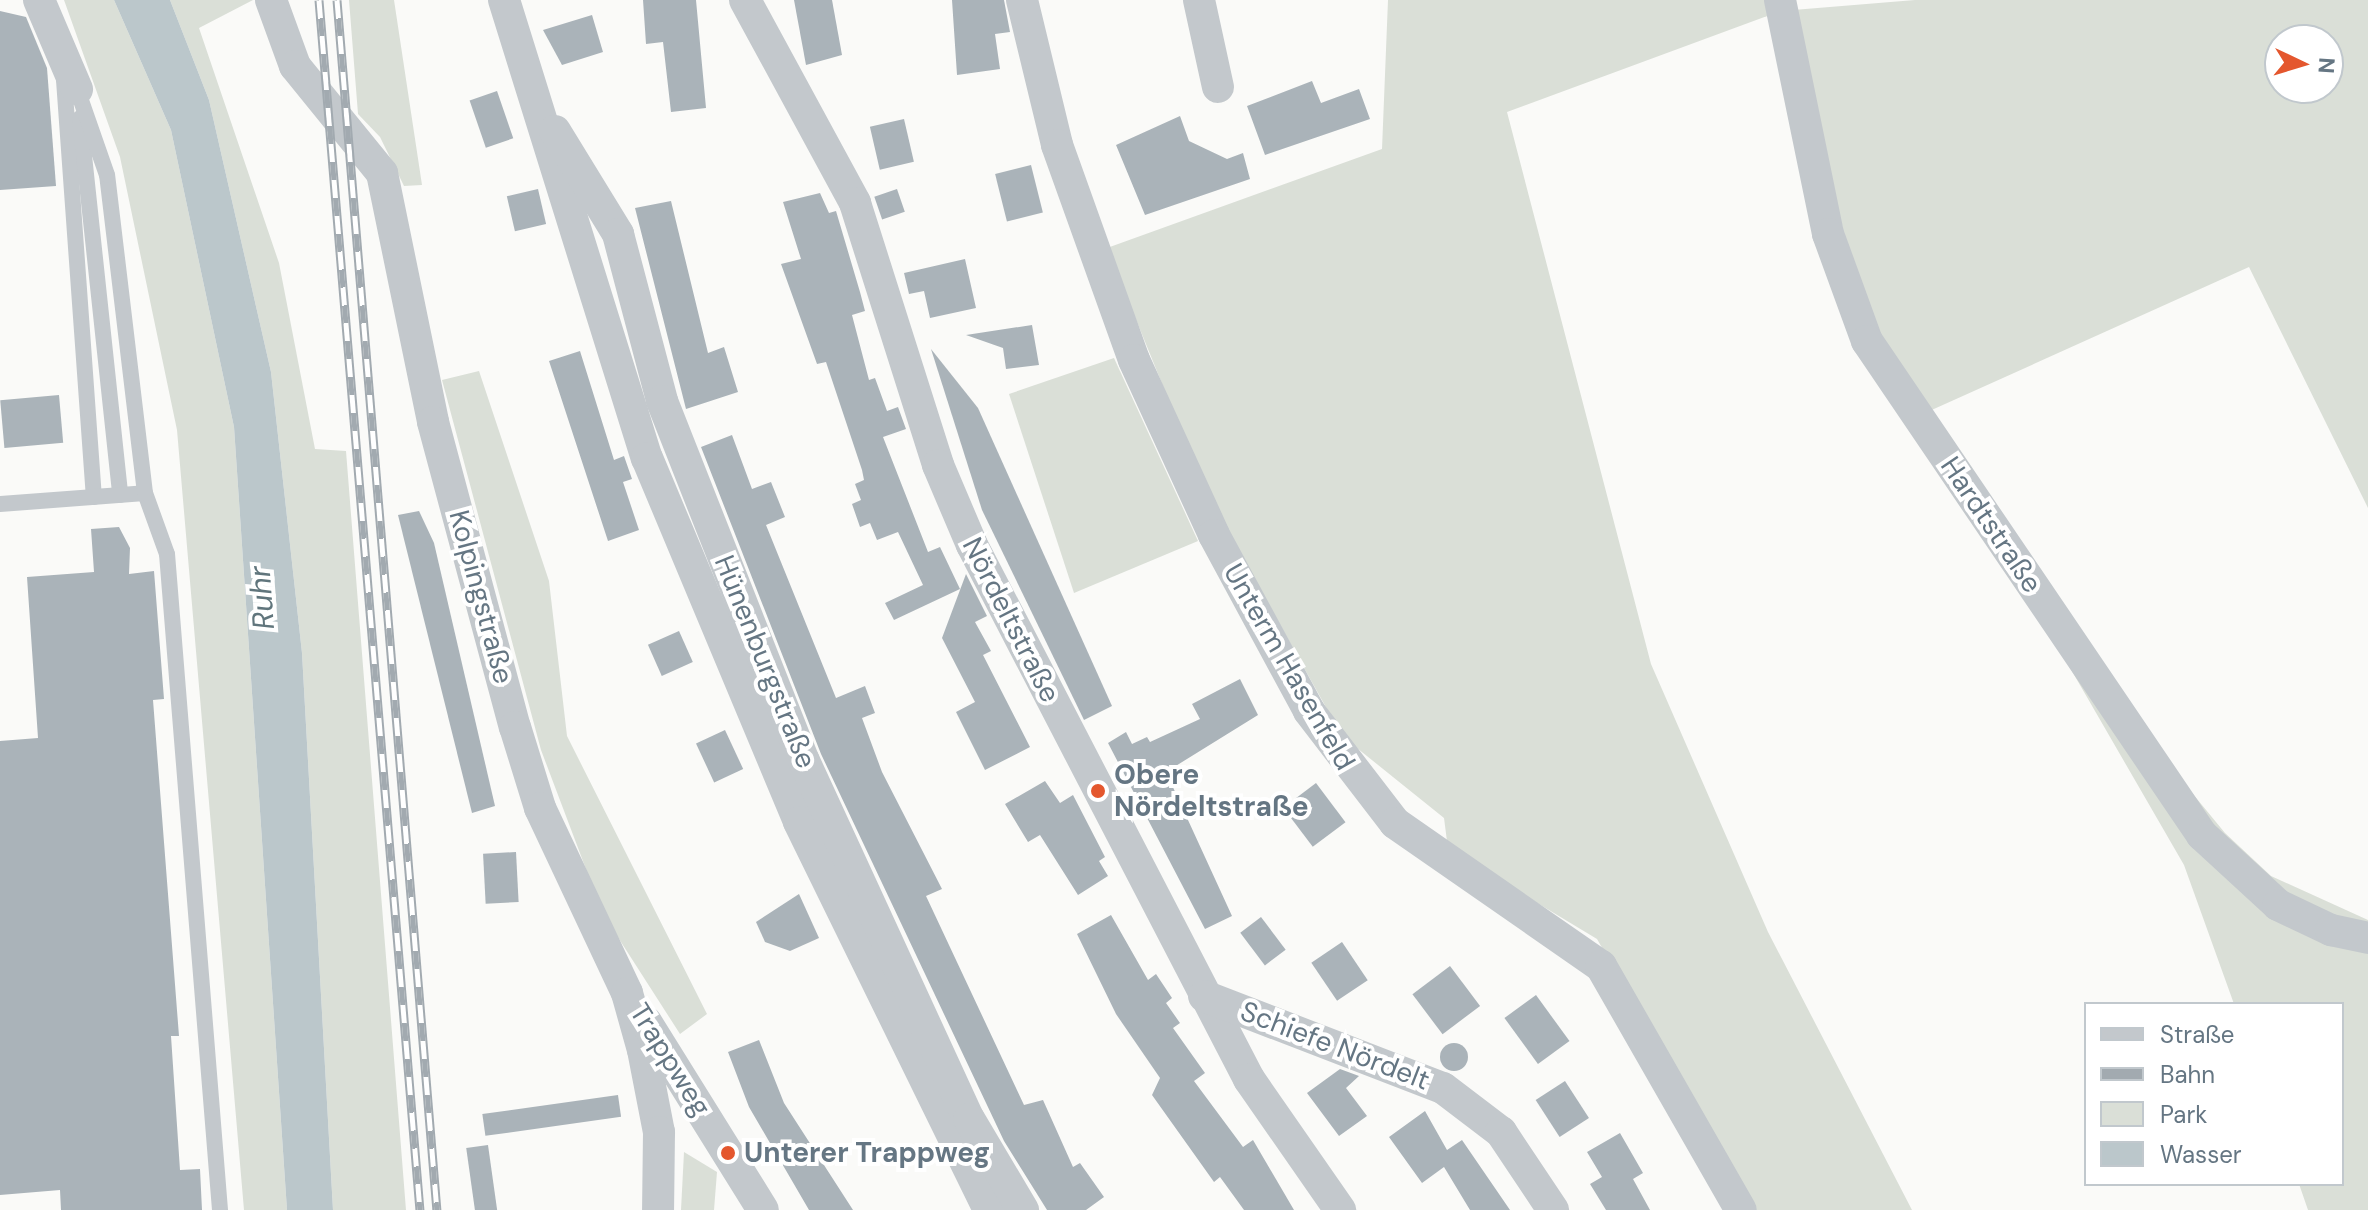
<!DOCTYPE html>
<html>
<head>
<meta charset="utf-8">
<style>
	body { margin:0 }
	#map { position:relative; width:2368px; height:1210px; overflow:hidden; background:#fafaf8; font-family:"DM Sans",sans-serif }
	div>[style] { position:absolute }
	.green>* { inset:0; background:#dadfd7 }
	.water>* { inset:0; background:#bbc7cb }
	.building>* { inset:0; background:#aab3b9; transform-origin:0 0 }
	.round { border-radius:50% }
	.lane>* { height:16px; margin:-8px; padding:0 8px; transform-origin:8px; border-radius:8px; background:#c3c8cc }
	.street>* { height:32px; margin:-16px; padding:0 16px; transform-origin:16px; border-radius:16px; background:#c3c8cc }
	.rail>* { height:9px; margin-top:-4.5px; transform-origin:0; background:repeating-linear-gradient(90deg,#fff 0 18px,#a2aab0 0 36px); box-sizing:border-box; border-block:2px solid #a2aab0 }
	.dots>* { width:22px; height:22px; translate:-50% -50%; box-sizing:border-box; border:4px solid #fff; border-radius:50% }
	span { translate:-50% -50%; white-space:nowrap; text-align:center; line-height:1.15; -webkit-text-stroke:8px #fff; paint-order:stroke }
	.street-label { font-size:28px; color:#657683 }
	.poi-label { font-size:28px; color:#657683; font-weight:700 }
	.left { translate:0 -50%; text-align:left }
	.water-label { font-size:30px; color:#60757c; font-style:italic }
	.legend { position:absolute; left:2084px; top:1002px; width:260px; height:184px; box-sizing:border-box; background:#fff; border:2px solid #c1c8cd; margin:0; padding:10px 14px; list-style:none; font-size:24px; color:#657683 }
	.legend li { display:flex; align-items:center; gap:16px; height:40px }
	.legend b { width:40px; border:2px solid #c1c8cd }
	.north { position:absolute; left:2264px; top:24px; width:80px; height:80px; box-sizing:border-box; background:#fff; border:2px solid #c1c8cd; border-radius:50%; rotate:94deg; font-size:22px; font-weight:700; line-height:32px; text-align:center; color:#657683 }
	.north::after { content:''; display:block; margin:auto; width:28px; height:36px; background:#e4572e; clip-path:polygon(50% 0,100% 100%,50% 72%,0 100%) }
</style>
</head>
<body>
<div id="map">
	<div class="green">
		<div style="clip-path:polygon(64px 0,114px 0,171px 130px,234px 427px,287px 1210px,244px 1210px,177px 430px,120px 157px)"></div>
		<div style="clip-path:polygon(170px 0,253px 0,199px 28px,279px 263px,315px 449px,346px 451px,406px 1210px,333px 1210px,302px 653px,271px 372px,209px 100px)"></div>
		<div style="clip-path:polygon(349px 0,394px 0,422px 185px,404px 186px,380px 137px,358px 114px)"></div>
		<div style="clip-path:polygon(evenodd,1388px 0,1767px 0,1781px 11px,1915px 0,2368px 0,2368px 508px,2249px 267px,1925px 413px,2160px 754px,2225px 833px,2271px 876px,2368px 920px,2368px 1210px,2308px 1210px,2299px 1184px,2342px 1184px,2342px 1004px,2234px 1004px,2184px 865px,1869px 320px,1781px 11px,1507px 112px,1651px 664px,1768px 932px,1912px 1210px,1753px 1210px,1597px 939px,1448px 849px,1444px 818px,1342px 736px,1206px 492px,1107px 248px,1382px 149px,1388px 0,2280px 40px,2328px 40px,2328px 88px,2280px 88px,2280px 40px)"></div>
		<div style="clip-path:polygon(1114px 358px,1198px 541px,1074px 593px,1009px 394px)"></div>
		<div style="clip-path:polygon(479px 371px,549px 581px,567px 736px,707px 1014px,680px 1034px,603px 914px,541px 750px,442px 380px)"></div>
		<div style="clip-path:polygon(684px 1152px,717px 1172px,714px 1210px,681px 1210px)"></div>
	</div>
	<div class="water">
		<div style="clip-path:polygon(114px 0,170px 0,209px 100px,271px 372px,302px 653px,333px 1210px,287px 1210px,234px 427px,171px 130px)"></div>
	</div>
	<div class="building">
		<div style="clip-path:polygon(643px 0,696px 0,706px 108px,671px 112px,663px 42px,646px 44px)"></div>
		<div style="clip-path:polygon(794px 0,832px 0,842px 55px,806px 65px)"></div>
		<div style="clip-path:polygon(952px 0,1004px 0,1010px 32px,995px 34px,1000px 69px,957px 75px)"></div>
		<div style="clip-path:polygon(0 11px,26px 17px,47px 68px,56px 186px,0 190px)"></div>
		<div style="clip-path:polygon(592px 15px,603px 52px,562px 65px,543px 30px)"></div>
		<div style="clip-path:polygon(1312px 81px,1321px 103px,1359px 89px,1370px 119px,1265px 155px,1247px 106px)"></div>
		<div style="left:497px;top:91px;width:50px;height:29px;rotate:71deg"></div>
		<div style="clip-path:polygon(1180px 116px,1189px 141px,1227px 159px,1243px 153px,1250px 179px,1145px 215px,1116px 145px)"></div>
		<div style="left:904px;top:119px;width:44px;height:35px;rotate:77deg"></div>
		<div style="left:1031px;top:165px;width:49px;height:37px;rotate:76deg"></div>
		<div style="left:538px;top:189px;width:36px;height:32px;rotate:77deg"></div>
		<div style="left:897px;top:189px;width:24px;height:24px;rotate:71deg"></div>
		<div style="clip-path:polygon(820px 193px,829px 213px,836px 211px,860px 292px,865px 311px,852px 315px,869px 380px,875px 378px,887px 411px,898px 407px,906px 429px,883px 437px,928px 552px,940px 547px,960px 589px,894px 620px,885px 603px,923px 585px,898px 532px,877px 540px,870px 523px,860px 527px,852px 504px,861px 500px,855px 484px,864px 480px,862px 470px,826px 362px,817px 364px,781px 264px,801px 259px,783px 202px)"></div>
		<div style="clip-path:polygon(671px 201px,708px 353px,724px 347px,738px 392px,686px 409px,635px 208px)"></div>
		<div style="clip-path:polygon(965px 259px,976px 308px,930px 318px,924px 291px,909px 294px,904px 273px)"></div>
		<div style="clip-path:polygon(1032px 325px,1039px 365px,1006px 369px,1003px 348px,966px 335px)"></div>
		<div style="clip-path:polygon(931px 349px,978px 408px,1112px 706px,1084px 720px,982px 510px)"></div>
		<div style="clip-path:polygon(580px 351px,614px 460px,624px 456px,632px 479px,623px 482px,639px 530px,608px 541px,549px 361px)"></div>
		<div style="left:59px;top:395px;width:48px;height:59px;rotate:85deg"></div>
		<div style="clip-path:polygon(732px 435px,752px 489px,771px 482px,785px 517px,766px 525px,836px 698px,865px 686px,875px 713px,862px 718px,882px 772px,942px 889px,926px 896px,1024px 1105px,1043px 1100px,1073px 1167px,1080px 1163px,1104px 1197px,1086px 1210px,1047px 1210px,1004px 1141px,821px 754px,701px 447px)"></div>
		<div style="clip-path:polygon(419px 511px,434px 543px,495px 806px,472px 813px,398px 515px)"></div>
		<div style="clip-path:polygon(119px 527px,130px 548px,129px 574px,154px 571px,164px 699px,153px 700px,179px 1036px,171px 1036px,180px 1170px,200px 1169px,202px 1210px,61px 1210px,60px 1190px,0 1195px,0 741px,38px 738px,27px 577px,94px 572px,91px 529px)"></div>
		<div style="clip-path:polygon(966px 574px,987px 616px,975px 622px,991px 651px,983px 655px,1030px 747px,985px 770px,956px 712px,975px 702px,942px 638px)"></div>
		<div style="left:679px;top:631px;width:34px;height:34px;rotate:66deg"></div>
		<div style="clip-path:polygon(1240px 679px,1258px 715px,1166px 772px,1232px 916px,1205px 929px,1108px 743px,1126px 732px,1132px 744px,1147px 737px,1150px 742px,1200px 719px,1192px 704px)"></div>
		<div style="left:725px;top:730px;width:43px;height:32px;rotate:65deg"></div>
		<div style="clip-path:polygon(1045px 781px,1060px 803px,1073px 795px,1105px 857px,1099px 861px,1108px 876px,1078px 895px,1040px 835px,1028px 842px,1005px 804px)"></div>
		<div style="left:1316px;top:783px;width:49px;height:41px;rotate:53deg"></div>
		<div style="left:516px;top:852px;width:50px;height:33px;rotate:87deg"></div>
		<div style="clip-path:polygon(799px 894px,819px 938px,790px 951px,765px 942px,756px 922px)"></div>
		<div style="clip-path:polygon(1111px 915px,1148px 980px,1156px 974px,1172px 998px,1166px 1003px,1180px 1023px,1173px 1028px,1205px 1073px,1194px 1081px,1243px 1147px,1253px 1140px,1294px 1210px,1244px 1210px,1220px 1177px,1214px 1182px,1152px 1095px,1160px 1078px,1116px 1014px,1077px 934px)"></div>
		<div style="left:1261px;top:917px;width:41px;height:26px;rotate:53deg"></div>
		<div style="left:1342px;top:942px;width:46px;height:37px;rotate:56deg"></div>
		<div style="left:1450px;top:966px;width:50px;height:47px;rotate:53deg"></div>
		<div style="left:1536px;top:995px;width:57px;height:39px;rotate:54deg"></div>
		<div style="clip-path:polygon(759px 1040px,784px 1103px,853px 1210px,809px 1210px,749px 1107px,728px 1052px)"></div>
		<div class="round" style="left:1440px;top:1043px;width:28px;height:28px"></div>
		<div style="clip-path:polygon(1340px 1069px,1359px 1076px,1346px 1088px,1367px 1116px,1339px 1136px,1307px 1093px)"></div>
		<div style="left:1565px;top:1081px;width:44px;height:35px;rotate:57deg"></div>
		<div style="left:618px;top:1095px;width:22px;height:137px;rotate:82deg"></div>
		<div style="clip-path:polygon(1425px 1111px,1447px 1150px,1462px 1140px,1510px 1210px,1470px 1210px,1444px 1167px,1422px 1183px,1389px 1137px)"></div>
		<div style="clip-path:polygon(1620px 1133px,1643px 1173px,1633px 1179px,1650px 1210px,1606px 1210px,1590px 1184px,1602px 1177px,1587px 1152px)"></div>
		<div style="left:488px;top:1145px;width:66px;height:22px;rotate:82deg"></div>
	</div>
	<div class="lane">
		<div style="left:64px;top:80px;width:418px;rotate:85.9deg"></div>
		<div style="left:80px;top:118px;width:379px;rotate:83.9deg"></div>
		<div style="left:145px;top:493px;width:65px;rotate:70.2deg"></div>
		<div style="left:167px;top:554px;width:658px;rotate:85.38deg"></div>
		<div style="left:0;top:504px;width:145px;rotate:-4.3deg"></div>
		<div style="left:145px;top:493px;width:320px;rotate:-96.8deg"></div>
		<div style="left:107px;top:175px;width:91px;rotate:-109.2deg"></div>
	</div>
	<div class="street">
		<div style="left:39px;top:0;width:97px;rotate:66.9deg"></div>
		<div style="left:271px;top:0;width:70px;rotate:70deg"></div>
		<div style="left:295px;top:66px;width:138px;rotate:50.9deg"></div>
		<div style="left:382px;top:173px;width:254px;rotate:78.4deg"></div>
		<div style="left:433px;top:422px;width:316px;rotate:75deg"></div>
		<div style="left:515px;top:727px;width:85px;rotate:72.8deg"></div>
		<div style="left:540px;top:808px;width:204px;rotate:64.8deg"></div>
		<div style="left:627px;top:993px;width:59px;rotate:74.3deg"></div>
		<div style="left:643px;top:1050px;width:84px;rotate:79deg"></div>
		<div style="left:659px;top:1132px;width:78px;rotate:90.7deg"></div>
		<div style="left:504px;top:0;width:480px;rotate:72.7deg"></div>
		<div style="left:647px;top:458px;width:394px;rotate:67.3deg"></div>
		<div style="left:799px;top:822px;width:432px;rotate:63.9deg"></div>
		<div style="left:745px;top:0;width:231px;rotate:61.5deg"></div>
		<div style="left:855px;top:203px;width:275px;rotate:72.4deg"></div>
		<div style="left:938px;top:465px;width:87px;rotate:67deg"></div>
		<div style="left:972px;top:545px;width:602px;rotate:62.58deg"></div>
		<div style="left:1249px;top:1079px;width:160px;rotate:55.2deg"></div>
		<div style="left:1022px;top:0;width:149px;rotate:76.4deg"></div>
		<div style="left:1057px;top:145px;width:228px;rotate:70.3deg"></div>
		<div style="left:1134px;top:360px;width:192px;rotate:65.4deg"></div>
		<div style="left:1214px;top:535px;width:200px;rotate:61.6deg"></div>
		<div style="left:1309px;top:711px;width:141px;rotate:52.5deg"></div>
		<div style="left:1395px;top:823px;width:251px;rotate:34.8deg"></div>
		<div style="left:1601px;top:966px;width:281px;rotate:60.2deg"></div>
		<div style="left:1199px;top:0;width:89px;rotate:77.7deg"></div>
		<div style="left:1780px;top:0;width:239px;rotate:78.4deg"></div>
		<div style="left:1828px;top:234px;width:114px;rotate:70deg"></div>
		<div style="left:1867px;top:341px;width:597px;rotate:55.86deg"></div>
		<div style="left:2202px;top:835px;width:103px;rotate:42.6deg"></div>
		<div style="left:2278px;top:905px;width:59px;rotate:25.3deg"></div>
		<div style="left:2331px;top:930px;width:38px;rotate:12deg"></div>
		<div style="left:555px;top:131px;width:121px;rotate:58.5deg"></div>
		<div style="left:618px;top:234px;width:173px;rotate:75.2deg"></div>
		<div style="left:662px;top:401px;width:387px;rotate:68.5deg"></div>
		<div style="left:804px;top:761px;width:394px;rotate:65.3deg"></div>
		<div style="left:969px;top:1119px;width:106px;rotate:59.3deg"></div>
		<div style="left:1204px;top:996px;width:256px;rotate:21.1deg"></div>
		<div style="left:1443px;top:1088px;width:73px;rotate:37.2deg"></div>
		<div style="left:1501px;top:1132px;width:94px;rotate:56.3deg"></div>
		<div style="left:646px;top:1022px;width:221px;rotate:58.1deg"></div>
	</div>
	<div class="rail">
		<div style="left:319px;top:0;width:1214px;rotate:85.23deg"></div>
		<div style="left:337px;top:0;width:1214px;rotate:85.28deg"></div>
	</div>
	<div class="dots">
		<div style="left:1098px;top:791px;background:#e4572e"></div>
		<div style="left:728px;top:1153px;background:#e4572e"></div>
	</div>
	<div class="street-label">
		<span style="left:1991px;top:525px;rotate:56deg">Hardtstraße</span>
		<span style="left:481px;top:597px;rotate:75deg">Kolpingstraße</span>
		<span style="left:1011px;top:620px;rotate:63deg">Nördeltstraße</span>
		<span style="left:765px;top:662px;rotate:68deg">Hünenburgstraße</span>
		<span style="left:1289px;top:667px;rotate:60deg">Unterm Hasenfeld</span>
		<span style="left:1335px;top:1046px;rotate:21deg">Schiefe Nördelt</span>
		<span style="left:670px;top:1060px;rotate:58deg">Trappweg</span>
	</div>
	<div class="poi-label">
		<span class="left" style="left:1114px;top:791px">Obere<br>Nördeltstraße</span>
		<span class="left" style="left:744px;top:1153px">Unterer Trappweg</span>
	</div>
	<div class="water-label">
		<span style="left:262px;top:598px;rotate:-94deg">Ruhr</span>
	</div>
	<ul class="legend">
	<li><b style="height:10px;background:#c3c8cc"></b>Straße</li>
	<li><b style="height:10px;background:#a2aab0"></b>Bahn</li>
	<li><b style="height:22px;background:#dadfd7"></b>Park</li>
	<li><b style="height:22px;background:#bbc7cb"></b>Wasser</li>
	</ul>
	<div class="north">N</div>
</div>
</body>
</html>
